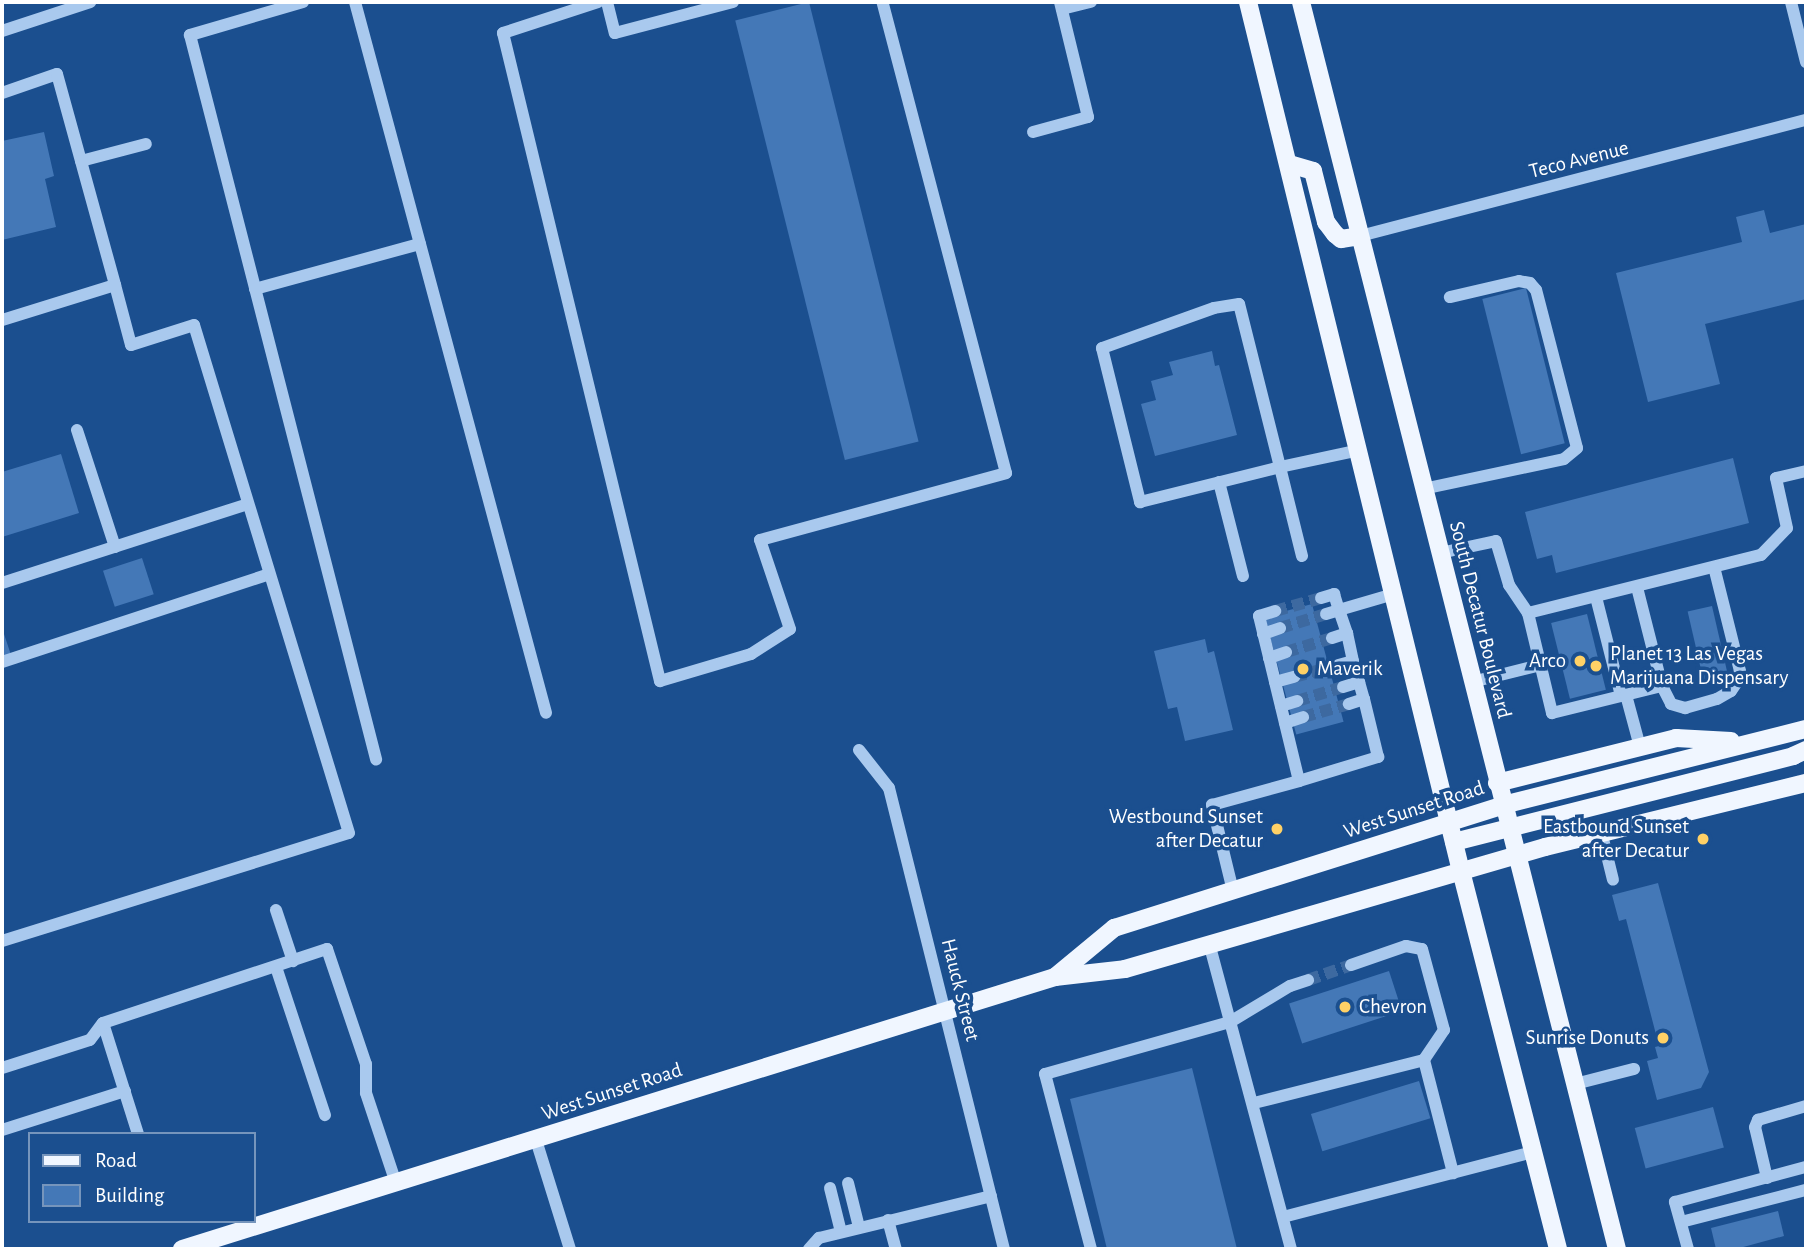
<!DOCTYPE html>
<html>
<head>
<meta charset="utf-8">
<style>
	body { margin:0 }
	#map { position:relative; width:1808px; height:1251px; overflow:hidden; background:#1b4f8f; font-family:"Alegreya Sans",sans-serif }
	div>[style] { position:absolute }
	.building>* { inset:0; background:#4478b7; transform-origin:0 0 }
	.minor-tunnel>* { height:12px; margin-top:-6px; transform-origin:0; background:repeating-linear-gradient(90deg,#3d69a0 0 12px,transparent 0 18px) }
	.minor>* { height:12px; margin:-6px; padding:0 6px; transform-origin:6px; border-radius:6px; background:#a9c9ee }
	.major>* { height:18px; margin:-9px; padding:0 9px; transform-origin:9px; border-radius:9px; background:#f0f6ff }
	.dots>* { width:19px; height:19px; translate:-50% -50%; box-sizing:border-box; border:4px solid #1b4f8f; border-radius:50% }
	span { translate:-50% -50%; white-space:nowrap; text-align:center; line-height:1.15; -webkit-text-stroke:7px #1b4f8f; paint-order:stroke }
	.street-label { font-size:21px; color:#fff }
	.poi-label { font-size:21px; color:#fff }
	.left { translate:0 -50%; text-align:left }
	.right { translate:-100% -50%; text-align:right }
	.frame { position:absolute; inset:0; border:4px solid #fff; pointer-events:none }
	.legend { position:absolute; left:28px; top:1132px; width:228px; height:91px; box-sizing:border-box; background:#1b4f8f; border:2px solid #7695bc; margin:0; padding:9px 12px; list-style:none; font-size:21px; color:#fff }
	.legend li { display:flex; align-items:center; gap:14px; height:35px }
	.legend b { width:35px; border:2px solid #7695bc }
</style>
</head>
<body>
<div id="map">
	<div class="building">
		<div style="left:809px;top:2px;width:453px;height:76px;rotate:76deg"></div>
		<div style="clip-path:polygon(44px 132px,54px 176px,45px 179px,56px 227px,2px 240px,2px 141px)"></div>
		<div style="clip-path:polygon(1764px 210px,1770px 233px,1806px 224px,1806px 299px,1705px 324px,1720px 384px,1648px 402px,1616px 273px,1742px 242px,1736px 217px)"></div>
		<div style="left:1526px;top:288px;width:160px;height:45px;rotate:76deg"></div>
		<div style="clip-path:polygon(1212px 351px,1215px 366px,1219px 365px,1237px 435px,1155px 456px,1141px 404px,1156px 400px,1151px 381px,1173px 375px,1169px 362px)"></div>
		<div style="clip-path:polygon(61px 454px,79px 513px,2px 537px,2px 472px)"></div>
		<div style="clip-path:polygon(1733px 458px,1749px 523px,1556px 573px,1552px 555px,1537px 559px,1525px 512px)"></div>
		<div style="left:142px;top:558px;width:38px;height:41px;rotate:72deg"></div>
		<div style="left:1312px;top:604px;width:122px;height:49px;rotate:75deg"></div>
		<div style="left:1712px;top:606px;width:73px;height:25px;rotate:77deg"></div>
		<div style="left:1587px;top:614px;width:78px;height:37px;rotate:76deg"></div>
		<div style="clip-path:polygon(2px 628px,11px 655px,2px 658px)"></div>
		<div style="clip-path:polygon(1205px 639px,1208px 653px,1214px 651px,1233px 730px,1185px 741px,1177px 707px,1168px 709px,1154px 651px)"></div>
		<div style="clip-path:polygon(1658px 883px,1709px 1072px,1701px 1088px,1657px 1100px,1647px 1061px,1658px 1058px,1655px 1047px,1659px 1046px,1626px 919px,1619px 921px,1612px 895px)"></div>
		<div style="left:1389px;top:971px;width:42px;height:105px;rotate:72deg"></div>
		<div style="clip-path:polygon(1192px 1068px,1237px 1249px,1107px 1249px,1070px 1099px)"></div>
		<div style="left:1419px;top:1081px;width:39px;height:113px;rotate:73deg"></div>
		<div style="left:1713px;top:1107px;width:42px;height:81px;rotate:75deg"></div>
		<div style="clip-path:polygon(1778px 1211px,1784px 1236px,1736px 1249px,1716px 1249px,1711px 1228px)"></div>
	</div>
	<div class="minor-tunnel">
		<div style="left:1275px;top:611px;width:48px;rotate:-15.8deg"></div>
		<div style="left:1280px;top:628px;width:48px;rotate:-16.9deg"></div>
		<div style="left:1286px;top:652px;width:48px;rotate:-16.9deg"></div>
		<div style="left:1294px;top:677px;width:47px;rotate:-14.9deg"></div>
		<div style="left:1297px;top:701px;width:48px;rotate:-16.9deg"></div>
		<div style="left:1303px;top:717px;width:48px;rotate:-15.8deg"></div>
		<div style="left:1308px;top:980px;width:46px;rotate:-19.2deg"></div>
	</div>
	<div class="minor">
		<div style="left:303px;top:2px;width:118px;rotate:163.7deg"></div>
		<div style="left:190px;top:35px;width:748px;rotate:75.59deg"></div>
		<div style="left:355px;top:2px;width:736px;rotate:74.96deg"></div>
		<div style="left:598px;top:2px;width:100px;rotate:161.9deg"></div>
		<div style="left:503px;top:33px;width:667px;rotate:76.38deg"></div>
		<div style="left:660px;top:681px;width:95px;rotate:-16.5deg"></div>
		<div style="left:751px;top:654px;width:46px;rotate:-32.7deg"></div>
		<div style="left:790px;top:629px;width:94px;rotate:-108.6deg"></div>
		<div style="left:760px;top:540px;width:255px;rotate:-15.2deg"></div>
		<div style="left:1006px;top:473px;width:487px;rotate:-104.7deg"></div>
		<div style="left:607px;top:2px;width:32px;rotate:76deg"></div>
		<div style="left:615px;top:33px;width:122px;rotate:-14.7deg"></div>
		<div style="left:1791px;top:2px;width:62px;rotate:76deg"></div>
		<div style="left:1062px;top:9px;width:30px;rotate:-14deg"></div>
		<div style="left:2px;top:31px;width:93px;rotate:-18.2deg"></div>
		<div style="left:2px;top:93px;width:58px;rotate:-19.1deg"></div>
		<div style="left:57px;top:74px;width:219px;rotate:74.6deg"></div>
		<div style="left:115px;top:285px;width:118px;rotate:162.8deg"></div>
		<div style="left:1033px;top:132px;width:57px;rotate:-15.3deg"></div>
		<div style="left:1088px;top:117px;width:118px;rotate:-103.7deg"></div>
		<div style="left:81px;top:161px;width:67px;rotate:-14.7deg"></div>
		<div style="left:1360px;top:236px;width:461px;rotate:-14.6deg"></div>
		<div style="left:255px;top:289px;width:171px;rotate:-15.3deg"></div>
		<div style="left:77px;top:430px;width:123px;rotate:72deg"></div>
		<div style="left:1219px;top:482px;width:97px;rotate:75.7deg"></div>
		<div style="left:1423px;top:489px;width:144px;rotate:-12deg"></div>
		<div style="left:1564px;top:459px;width:17px;rotate:-40deg"></div>
		<div style="left:1577px;top:448px;width:163px;rotate:-104.5deg"></div>
		<div style="left:1536px;top:290px;width:9px;rotate:-131deg"></div>
		<div style="left:1530px;top:283px;width:11px;rotate:-170deg"></div>
		<div style="left:1519px;top:281px;width:71px;rotate:166.9deg"></div>
		<div style="left:1440px;top:553px;width:57px;rotate:-12.1deg"></div>
		<div style="left:1496px;top:541px;width:46px;rotate:73.5deg"></div>
		<div style="left:1509px;top:585px;width:34px;rotate:56deg"></div>
		<div style="left:1528px;top:613px;width:103px;rotate:76.5deg"></div>
		<div style="left:1552px;top:713px;width:113px;rotate:-13.8deg"></div>
		<div style="left:1662px;top:686px;width:102px;rotate:-104.2deg"></div>
		<div style="left:1302px;top:556px;width:92px;rotate:-103.9deg"></div>
		<div style="left:1280px;top:467px;width:168px;rotate:-104.1deg"></div>
		<div style="left:1239px;top:304px;width:25px;rotate:171deg"></div>
		<div style="left:1214px;top:308px;width:119px;rotate:160.3deg"></div>
		<div style="left:1102px;top:348px;width:159px;rotate:76.1deg"></div>
		<div style="left:1140px;top:502px;width:144px;rotate:-14deg"></div>
		<div style="left:1280px;top:467px;width:81px;rotate:-12.1deg"></div>
		<div style="left:2px;top:583px;width:258px;rotate:-17.8deg"></div>
		<div style="left:1596px;top:597px;width:102px;rotate:75.8deg"></div>
		<div style="left:1321px;top:598px;width:14px;rotate:-17deg"></div>
		<div style="left:1334px;top:594px;width:17px;rotate:73deg"></div>
		<div style="left:1339px;top:610px;width:57px;rotate:-16.2deg"></div>
		<div style="left:1528px;top:613px;width:240px;rotate:-14deg"></div>
		<div style="left:1761px;top:555px;width:37px;rotate:-46deg"></div>
		<div style="left:1787px;top:528px;width:51px;rotate:-102.4deg"></div>
		<div style="left:1776px;top:478px;width:31px;rotate:-13deg"></div>
		<div style="left:1326px;top:614px;width:14px;rotate:-17deg"></div>
		<div style="left:1339px;top:610px;width:24px;rotate:71deg"></div>
		<div style="left:1263px;top:634px;width:18px;rotate:-19deg"></div>
		<div style="left:1332px;top:638px;width:16px;rotate:-18deg"></div>
		<div style="left:1347px;top:633px;width:29px;rotate:78deg"></div>
		<div style="left:1353px;top:661px;width:15px;rotate:164deg"></div>
		<div style="left:1269px;top:658px;width:18px;rotate:-19deg"></div>
		<div style="left:2px;top:662px;width:281px;rotate:-18.2deg"></div>
		<div style="left:1275px;top:682px;width:20px;rotate:-15deg"></div>
		<div style="left:1472px;top:682px;width:70px;rotate:-14deg"></div>
		<div style="left:1662px;top:686px;width:20px;rotate:63deg"></div>
		<div style="left:1671px;top:704px;width:15px;rotate:16deg"></div>
		<div style="left:1685px;top:708px;width:33px;rotate:-16deg"></div>
		<div style="left:1717px;top:699px;width:16px;rotate:-30deg"></div>
		<div style="left:1731px;top:691px;width:11px;rotate:-56deg"></div>
		<div style="left:1737px;top:682px;width:11px;rotate:-75deg"></div>
		<div style="left:1740px;top:671px;width:107px;rotate:-104deg"></div>
		<div style="left:1343px;top:687px;width:17px;rotate:-17deg"></div>
		<div style="left:1359px;top:682px;width:18px;rotate:74deg"></div>
		<div style="left:1364px;top:699px;width:16px;rotate:162deg"></div>
		<div style="left:1626px;top:695px;width:54px;rotate:74.9deg"></div>
		<div style="left:1281px;top:706px;width:17px;rotate:-17deg"></div>
		<div style="left:1285px;top:723px;width:19px;rotate:-18deg"></div>
		<div style="left:859px;top:750px;width:48px;rotate:51.7deg"></div>
		<div style="left:889px;top:788px;width:475px;rotate:76deg"></div>
		<div style="left:1299px;top:781px;width:83px;rotate:-16.9deg"></div>
		<div style="left:1378px;top:757px;width:60px;rotate:-103.6deg"></div>
		<div style="left:1601px;top:831px;width:50px;rotate:76.2deg"></div>
		<div style="left:1233px;top:891px;width:89px;rotate:-103.7deg"></div>
		<div style="left:1212px;top:805px;width:90px;rotate:-15.4deg"></div>
		<div style="left:1299px;top:781px;width:170px;rotate:-103.6deg"></div>
		<div style="left:1259px;top:616px;width:17px;rotate:-17deg"></div>
		<div style="left:276px;top:910px;width:54px;rotate:71.6deg"></div>
		<div style="left:2px;top:941px;width:363px;rotate:-17.3deg"></div>
		<div style="left:349px;top:833px;width:531px;rotate:-106.97deg"></div>
		<div style="left:194px;top:325px;width:66px;rotate:162.4deg"></div>
		<div style="left:131px;top:345px;width:62px;rotate:-104.9deg"></div>
		<div style="left:1209px;top:943px;width:317px;rotate:75deg"></div>
		<div style="left:1351px;top:965px;width:58px;rotate:-19.1deg"></div>
		<div style="left:1406px;top:946px;width:16px;rotate:11deg"></div>
		<div style="left:1422px;top:949px;width:84px;rotate:74.8deg"></div>
		<div style="left:1444px;top:1030px;width:36px;rotate:124deg"></div>
		<div style="left:276px;top:967px;width:156px;rotate:71.7deg"></div>
		<div style="left:103px;top:1023px;width:116px;rotate:72.5deg"></div>
		<div style="left:2px;top:1068px;width:92px;rotate:-17.7deg"></div>
		<div style="left:90px;top:1040px;width:21px;rotate:-53deg"></div>
		<div style="left:103px;top:1023px;width:236px;rotate:-18.3deg"></div>
		<div style="left:327px;top:949px;width:121px;rotate:71.3deg"></div>
		<div style="left:366px;top:1064px;width:29px;rotate:90deg"></div>
		<div style="left:366px;top:1093px;width:95px;rotate:71.6deg"></div>
		<div style="left:1575px;top:1084px;width:61px;rotate:-14.3deg"></div>
		<div style="left:1254px;top:1103px;width:175px;rotate:-14.2deg"></div>
		<div style="left:1424px;top:1060px;width:117px;rotate:75.6deg"></div>
		<div style="left:2px;top:1130px;width:129px;rotate:-17.6deg"></div>
		<div style="left:536px;top:1140px;width:114px;rotate:72.7deg"></div>
		<div style="left:1767px;top:1178px;width:52px;rotate:-103.2deg"></div>
		<div style="left:1755px;top:1127px;width:8px;rotate:-67deg"></div>
		<div style="left:1758px;top:1120px;width:50px;rotate:-16.3deg"></div>
		<div style="left:848px;top:1183px;width:45px;rotate:76deg"></div>
		<div style="left:830px;top:1188px;width:45px;rotate:76deg"></div>
		<div style="left:1283px;top:1217px;width:258px;rotate:-14.6deg"></div>
		<div style="left:888px;top:1220px;width:30px;rotate:75deg"></div>
		<div style="left:1681px;top:1222px;width:129px;rotate:-14.4deg"></div>
		<div style="left:809px;top:1249px;width:15px;rotate:-48deg"></div>
		<div style="left:819px;top:1238px;width:177px;rotate:-13.7deg"></div>
		<div style="left:1091px;top:1249px;width:181px;rotate:-104.7deg"></div>
		<div style="left:1045px;top:1074px;width:192px;rotate:-15.7deg"></div>
		<div style="left:1230px;top:1022px;width:70px;rotate:-31deg"></div>
		<div style="left:1290px;top:986px;width:19px;rotate:-18deg"></div>
		<div style="left:1688px;top:1249px;width:49px;rotate:-105.5deg"></div>
		<div style="left:1675px;top:1202px;width:136px;rotate:-15deg"></div>
	</div>
	<div class="major">
		<div style="left:1248px;top:2px;width:895px;rotate:76.23deg"></div>
		<div style="left:1461px;top:871px;width:390px;rotate:75.6deg"></div>
		<div style="left:1301px;top:2px;width:1286px;rotate:75.78deg"></div>
		<div style="left:1289px;top:164px;width:25px;rotate:16deg"></div>
		<div style="left:1313px;top:171px;width:53px;rotate:75.7deg"></div>
		<div style="left:1326px;top:222px;width:15px;rotate:53deg"></div>
		<div style="left:1335px;top:234px;width:8px;rotate:40deg"></div>
		<div style="left:1341px;top:239px;width:19px;rotate:-9deg"></div>
		<div style="left:1497px;top:783px;width:185px;rotate:-14.1deg"></div>
		<div style="left:1676px;top:738px;width:55px;rotate:3.1deg"></div>
		<div style="left:1454px;top:842px;width:350px;rotate:-14.2deg"></div>
		<div style="left:1793px;top:756px;width:14px;rotate:-25deg"></div>
		<div style="left:1055px;top:977px;width:77px;rotate:-39.7deg"></div>
		<div style="left:1114px;top:928px;width:408px;rotate:-17.5deg"></div>
		<div style="left:1503px;top:805px;width:312px;rotate:-14.1deg"></div>
		<div style="left:182px;top:1249px;width:914px;rotate:-17.31deg"></div>
		<div style="left:1055px;top:977px;width:70px;rotate:-6.5deg"></div>
		<div style="left:1125px;top:969px;width:437px;rotate:-16.2deg"></div>
		<div style="left:1545px;top:847px;width:269px;rotate:-13.8deg"></div>
	</div>
	<div class="dots">
		<div style="left:1580px;top:661px;background:#ffd166"></div>
		<div style="left:1596px;top:666px;background:#ffd166"></div>
		<div style="left:1303px;top:669px;background:#ffd166"></div>
		<div style="left:1277px;top:829px;background:#ffd166"></div>
		<div style="left:1703px;top:839px;background:#ffd166"></div>
		<div style="left:1345px;top:1007px;background:#ffd166"></div>
		<div style="left:1663px;top:1038px;background:#ffd166"></div>
	</div>
	<div class="street-label">
		<span style="left:1579px;top:160px;rotate:-14deg">Teco Avenue</span>
		<span style="left:1480px;top:620px;rotate:76deg">South Decatur Boulevard</span>
		<span style="left:1414px;top:810px;rotate:-18deg">West Sunset Road</span>
		<span style="left:960px;top:990px;rotate:76deg">Hauck Street</span>
		<span style="left:612px;top:1092px;rotate:-18deg">West Sunset Road</span>
	</div>
	<div class="poi-label">
		<span class="left" style="left:1610px;top:666px">Planet 13 Las Vegas<br>Marijuana Dispensary</span>
		<span class="right" style="left:1566px;top:661px">Arco</span>
		<span class="left" style="left:1317px;top:669px">Maverik</span>
		<span class="right" style="left:1263px;top:829px">Westbound Sunset<br>after Decatur</span>
		<span class="right" style="left:1689px;top:839px">Eastbound Sunset<br>after Decatur</span>
		<span class="left" style="left:1359px;top:1007px">Chevron</span>
		<span class="right" style="left:1649px;top:1038px">Sunrise Donuts</span>
	</div>
	<div class="frame"></div>
	<ul class="legend">
	<li><b style="height:9px;background:#f0f6ff"></b>Road</li>
	<li><b style="height:19px;background:#4478b7"></b>Building</li>
	</ul>
</div>
</body>
</html>
